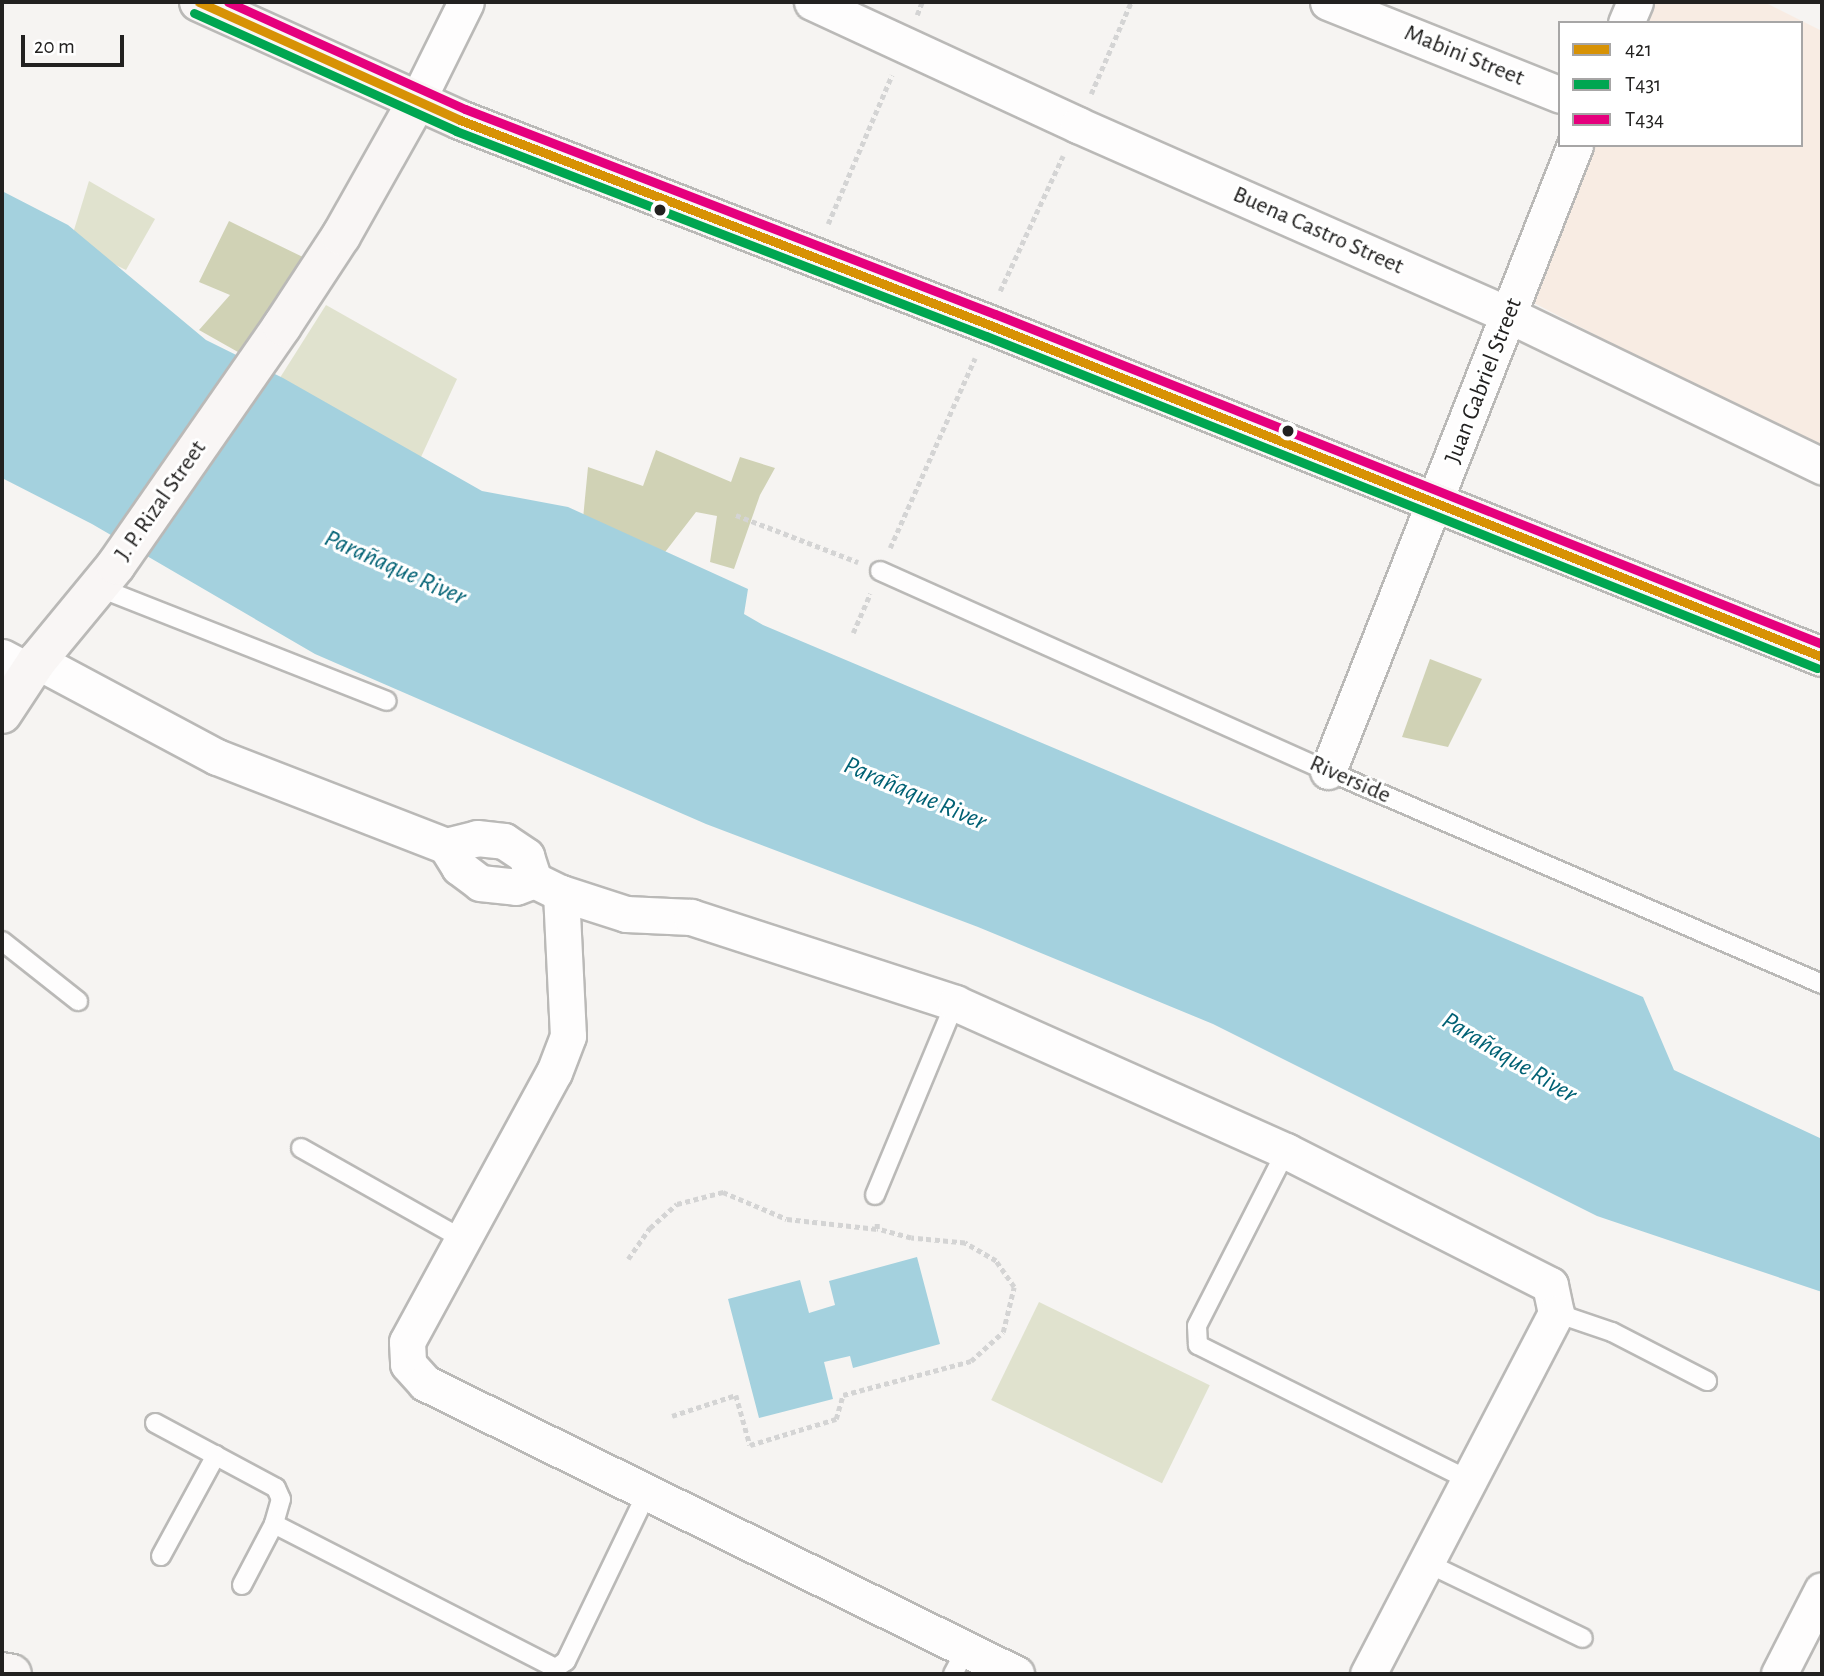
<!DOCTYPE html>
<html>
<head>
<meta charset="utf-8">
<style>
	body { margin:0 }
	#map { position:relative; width:1824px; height:1676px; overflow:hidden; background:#f6f4f2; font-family:"Alegreya Sans",sans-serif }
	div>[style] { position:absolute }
	.education>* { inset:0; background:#f8ece3 }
	.green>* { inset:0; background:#e0e2ce; transform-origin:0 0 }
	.forest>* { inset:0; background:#d0d2b5 }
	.water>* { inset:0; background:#a4d1de }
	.path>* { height:4.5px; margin-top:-2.25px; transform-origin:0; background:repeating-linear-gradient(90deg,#d4d4d4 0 5px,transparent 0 8.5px) }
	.roads { filter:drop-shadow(2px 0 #bab9b7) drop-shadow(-2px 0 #bab9b7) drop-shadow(0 2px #bab9b7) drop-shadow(0 -2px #bab9b7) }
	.lane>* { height:18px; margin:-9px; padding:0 9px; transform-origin:9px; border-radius:9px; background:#fefdfd }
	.street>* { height:35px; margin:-17.5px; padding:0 17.5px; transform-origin:17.5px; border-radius:17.5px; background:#fefdfd }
	.secondary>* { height:38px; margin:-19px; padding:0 19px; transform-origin:19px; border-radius:19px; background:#f9f6f5 }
	.bus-1>* { height:9px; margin:-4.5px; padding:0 4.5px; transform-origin:4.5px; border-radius:4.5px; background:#d79205 }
	.bus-2>* { height:9px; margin:-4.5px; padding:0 4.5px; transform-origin:4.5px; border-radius:4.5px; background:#00a651 }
	.bus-3>* { height:9px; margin:-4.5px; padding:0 4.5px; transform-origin:4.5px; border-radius:4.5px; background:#e5007d }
	.dots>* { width:19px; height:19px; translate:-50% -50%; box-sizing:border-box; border:4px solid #fff; border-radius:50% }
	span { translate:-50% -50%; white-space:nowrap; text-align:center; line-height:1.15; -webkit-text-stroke:6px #fff; paint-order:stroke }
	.street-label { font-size:24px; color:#222120 }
	.water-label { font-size:26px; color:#016174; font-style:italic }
	.frame { position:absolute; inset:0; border:4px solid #222120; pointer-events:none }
	.legend { position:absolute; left:1558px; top:21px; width:245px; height:126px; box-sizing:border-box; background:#fff; border:2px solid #a7a6a6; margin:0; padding:9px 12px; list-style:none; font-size:21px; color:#222120 }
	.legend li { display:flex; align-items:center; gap:14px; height:35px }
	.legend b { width:35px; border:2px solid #a7a6a6 }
	.scale { position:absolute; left:21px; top:35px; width:103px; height:32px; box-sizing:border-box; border:4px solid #222120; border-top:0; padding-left:9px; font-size:21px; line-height:24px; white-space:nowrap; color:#222120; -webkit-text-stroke:5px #fff; paint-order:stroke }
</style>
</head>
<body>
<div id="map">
	<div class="education">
		<div style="clip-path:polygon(1653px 2px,1764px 2px,1822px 31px,1822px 452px,1532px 302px,1595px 145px,1801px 145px,1801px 23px,1645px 23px)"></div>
	</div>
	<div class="green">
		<div style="clip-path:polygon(89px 181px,155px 219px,126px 270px,70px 243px)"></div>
		<div style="clip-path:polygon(326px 305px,457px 379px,409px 483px,276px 384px)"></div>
		<div style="left:1039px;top:1302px;width:190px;height:109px;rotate:26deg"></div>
	</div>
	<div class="forest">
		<div style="clip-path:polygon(229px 221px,311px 261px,245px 356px,199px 330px,230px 295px,199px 282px)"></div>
		<div style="clip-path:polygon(656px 450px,731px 482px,740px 457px,775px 468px,760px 495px,734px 569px,710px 562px,717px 516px,696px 512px,662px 556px,582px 529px,588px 467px,643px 486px)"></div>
		<div style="clip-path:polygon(1430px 659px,1482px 679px,1448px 747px,1402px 737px)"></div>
	</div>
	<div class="water">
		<div style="clip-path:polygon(2px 191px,68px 225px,206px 340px,283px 378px,482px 491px,568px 507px,748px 589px,744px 614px,763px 625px,1643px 997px,1674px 1070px,1822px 1139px,1822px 1292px,1597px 1216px,1213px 1024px,978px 927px,706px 824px,315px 654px,92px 524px,2px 478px)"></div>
		<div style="clip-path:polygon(917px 1257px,940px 1344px,853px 1368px,850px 1356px,824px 1362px,833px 1399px,759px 1418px,728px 1299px,800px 1280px,809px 1313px,835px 1305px,829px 1281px)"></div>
	</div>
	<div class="path">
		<div style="left:917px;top:15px;width:14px;rotate:-69deg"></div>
		<div style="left:1091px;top:94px;width:100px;rotate:-66.5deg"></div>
		<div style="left:828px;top:224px;width:162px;rotate:-66.8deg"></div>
		<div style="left:1000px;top:291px;width:149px;rotate:-65deg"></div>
		<div style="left:736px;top:515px;width:131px;rotate:21.1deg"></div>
		<div style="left:890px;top:548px;width:208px;rotate:-65.9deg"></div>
		<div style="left:853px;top:633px;width:43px;rotate:-66.4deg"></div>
		<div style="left:628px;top:1259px;width:38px;rotate:-55deg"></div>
		<div style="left:650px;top:1228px;width:36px;rotate:-42deg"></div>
		<div style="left:677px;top:1204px;width:48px;rotate:-14.6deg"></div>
		<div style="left:723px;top:1192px;width:69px;rotate:22.9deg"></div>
		<div style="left:787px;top:1219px;width:91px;rotate:6.3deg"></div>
		<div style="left:672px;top:1416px;width:67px;rotate:-18.2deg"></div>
		<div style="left:736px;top:1395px;width:52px;rotate:74.4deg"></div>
		<div style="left:750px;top:1445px;width:90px;rotate:-16.8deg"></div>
		<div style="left:836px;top:1419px;width:25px;rotate:-74deg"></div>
		<div style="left:843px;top:1395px;width:132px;rotate:-14.9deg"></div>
		<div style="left:971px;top:1361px;width:43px;rotate:-42.2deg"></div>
		<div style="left:1003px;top:1332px;width:46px;rotate:-76.3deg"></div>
		<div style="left:1014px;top:1287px;width:32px;rotate:-125deg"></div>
		<div style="left:996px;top:1261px;width:36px;rotate:-150deg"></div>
		<div style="left:965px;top:1243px;width:54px;rotate:-174.7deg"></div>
		<div style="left:911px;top:1238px;width:35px;rotate:-165deg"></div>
		<div style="left:877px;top:1229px;width:8px;rotate:-90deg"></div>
	</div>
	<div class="roads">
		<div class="lane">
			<div style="left:880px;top:571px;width:491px;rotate:24.1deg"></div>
			<div style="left:1328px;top:771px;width:538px;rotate:23.32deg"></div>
			<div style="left:100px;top:588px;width:308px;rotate:21.5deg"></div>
			<div style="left:2px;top:941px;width:97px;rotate:38.3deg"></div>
			<div style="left:301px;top:1148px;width:184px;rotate:29.4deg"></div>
			<div style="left:1286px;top:1151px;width:196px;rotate:117deg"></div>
			<div style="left:1197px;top:1326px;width:19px;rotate:87deg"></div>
			<div style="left:1198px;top:1345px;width:303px;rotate:26.5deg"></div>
			<div style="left:875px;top:1195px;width:208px;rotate:-67.4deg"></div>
			<div style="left:1556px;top:1313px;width:59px;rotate:18.7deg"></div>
			<div style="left:1612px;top:1332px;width:107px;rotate:27.3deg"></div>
			<div style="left:155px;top:1423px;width:137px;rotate:28.2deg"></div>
			<div style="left:276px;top:1488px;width:12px;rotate:66deg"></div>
			<div style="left:281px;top:1499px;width:26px;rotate:106deg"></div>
			<div style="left:274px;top:1524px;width:317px;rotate:27.1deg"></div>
			<div style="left:556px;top:1668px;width:12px;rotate:-35deg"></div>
			<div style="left:566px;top:1661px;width:187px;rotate:-64.3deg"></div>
			<div style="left:161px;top:1556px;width:115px;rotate:-61.4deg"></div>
			<div style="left:1425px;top:1562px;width:175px;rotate:25.7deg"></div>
			<div style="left:242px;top:1585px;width:69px;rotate:-62.3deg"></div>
			<div style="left:953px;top:1674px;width:27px;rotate:-62deg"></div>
		</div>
		<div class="street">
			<div style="left:812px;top:2px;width:293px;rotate:24.8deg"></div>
			<div style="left:1078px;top:125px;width:471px;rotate:23.8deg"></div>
			<div style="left:1509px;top:315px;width:348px;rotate:25.8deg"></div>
			<div style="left:1328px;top:2px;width:250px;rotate:21.8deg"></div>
			<div style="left:1626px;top:23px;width:23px;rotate:-67deg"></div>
			<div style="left:417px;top:101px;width:110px;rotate:-63.7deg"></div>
			<div style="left:2px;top:657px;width:32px;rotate:28deg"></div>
			<div style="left:37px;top:661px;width:204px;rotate:28.1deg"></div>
			<div style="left:217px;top:757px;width:246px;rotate:21.2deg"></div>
			<div style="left:446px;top:846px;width:25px;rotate:58deg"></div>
			<div style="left:459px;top:867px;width:26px;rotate:37deg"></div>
			<div style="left:480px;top:883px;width:36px;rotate:6deg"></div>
			<div style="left:516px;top:887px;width:19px;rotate:-21deg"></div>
			<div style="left:1328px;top:771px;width:673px;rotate:-68.47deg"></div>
			<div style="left:446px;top:846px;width:32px;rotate:-14deg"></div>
			<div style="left:477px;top:838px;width:27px;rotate:6deg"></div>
			<div style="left:504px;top:841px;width:27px;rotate:34deg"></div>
			<div style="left:526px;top:856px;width:25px;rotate:72deg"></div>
			<div style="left:534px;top:880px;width:30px;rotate:26deg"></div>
			<div style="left:561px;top:893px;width:68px;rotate:17.9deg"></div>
			<div style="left:626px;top:914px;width:65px;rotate:2.6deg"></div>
			<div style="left:691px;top:917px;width:278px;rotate:18deg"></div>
			<div style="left:955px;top:1003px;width:363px;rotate:24.1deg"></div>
			<div style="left:1286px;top:1151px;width:296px;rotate:26.9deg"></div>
			<div style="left:1550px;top:1285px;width:29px;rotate:78deg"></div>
			<div style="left:1556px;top:1313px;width:407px;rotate:117.5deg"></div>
			<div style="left:561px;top:893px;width:143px;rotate:87.2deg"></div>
			<div style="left:568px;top:1036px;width:39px;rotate:111deg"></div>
			<div style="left:554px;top:1072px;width:307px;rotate:118.6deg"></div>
			<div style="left:407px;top:1342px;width:22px;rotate:87deg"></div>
			<div style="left:408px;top:1364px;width:25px;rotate:48deg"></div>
			<div style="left:425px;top:1383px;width:659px;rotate:26.21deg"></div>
			<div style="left:1779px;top:1674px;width:94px;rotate:-62.9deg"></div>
		</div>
		<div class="secondary">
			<div style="left:199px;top:2px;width:286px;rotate:24.3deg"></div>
			<div style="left:460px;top:120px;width:568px;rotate:21.15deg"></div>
			<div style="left:990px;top:325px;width:896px;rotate:21.75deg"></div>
			<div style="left:2px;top:714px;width:64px;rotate:-56.6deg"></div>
			<div style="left:37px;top:661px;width:124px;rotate:-50.5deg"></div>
			<div style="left:116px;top:565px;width:291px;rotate:-55.2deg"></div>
			<div style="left:282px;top:326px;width:108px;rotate:-56.8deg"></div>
			<div style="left:341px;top:236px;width:155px;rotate:-60.6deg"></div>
			<div style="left:2px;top:1672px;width:10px;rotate:11deg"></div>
		</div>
	</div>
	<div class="bus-1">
		<div style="left:199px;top:2px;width:286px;rotate:24.3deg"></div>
		<div style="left:460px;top:120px;width:568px;rotate:21.15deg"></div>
		<div style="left:990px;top:325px;width:896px;rotate:21.75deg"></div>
	</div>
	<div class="bus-2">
		<div style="left:194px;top:13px;width:287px;rotate:24.2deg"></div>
		<div style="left:456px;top:131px;width:568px;rotate:21.15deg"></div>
		<div style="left:986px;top:336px;width:895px;rotate:21.78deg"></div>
	</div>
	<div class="bus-3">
		<div style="left:228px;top:2px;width:260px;rotate:24.3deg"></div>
		<div style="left:465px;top:109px;width:568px;rotate:21.15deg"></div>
		<div style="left:995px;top:314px;width:890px;rotate:21.75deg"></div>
	</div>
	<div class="dots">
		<div style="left:660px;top:210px;background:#222120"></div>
		<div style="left:1288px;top:431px;background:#222120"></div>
	</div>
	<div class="street-label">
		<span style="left:1464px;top:56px;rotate:22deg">Mabini Street</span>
		<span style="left:1318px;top:231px;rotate:24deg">Buena Castro Street</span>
		<span style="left:1484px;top:381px;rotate:-69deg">Juan Gabriel Street</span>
		<span style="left:161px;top:501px;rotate:-55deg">J. P. Rizal Street</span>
		<span style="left:1350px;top:780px;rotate:24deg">Riverside</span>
	</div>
	<div class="water-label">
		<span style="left:395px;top:568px;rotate:24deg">Parañaque River</span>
		<span style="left:915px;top:794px;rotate:23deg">Parañaque River</span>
		<span style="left:1509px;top:1058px;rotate:31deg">Parañaque River</span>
	</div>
	<div class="frame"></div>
	<ul class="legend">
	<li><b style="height:9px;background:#d79205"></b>421</li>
	<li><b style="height:9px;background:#00a651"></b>T431</li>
	<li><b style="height:9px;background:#e5007d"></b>T434</li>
	</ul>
	<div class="scale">20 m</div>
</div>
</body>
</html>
